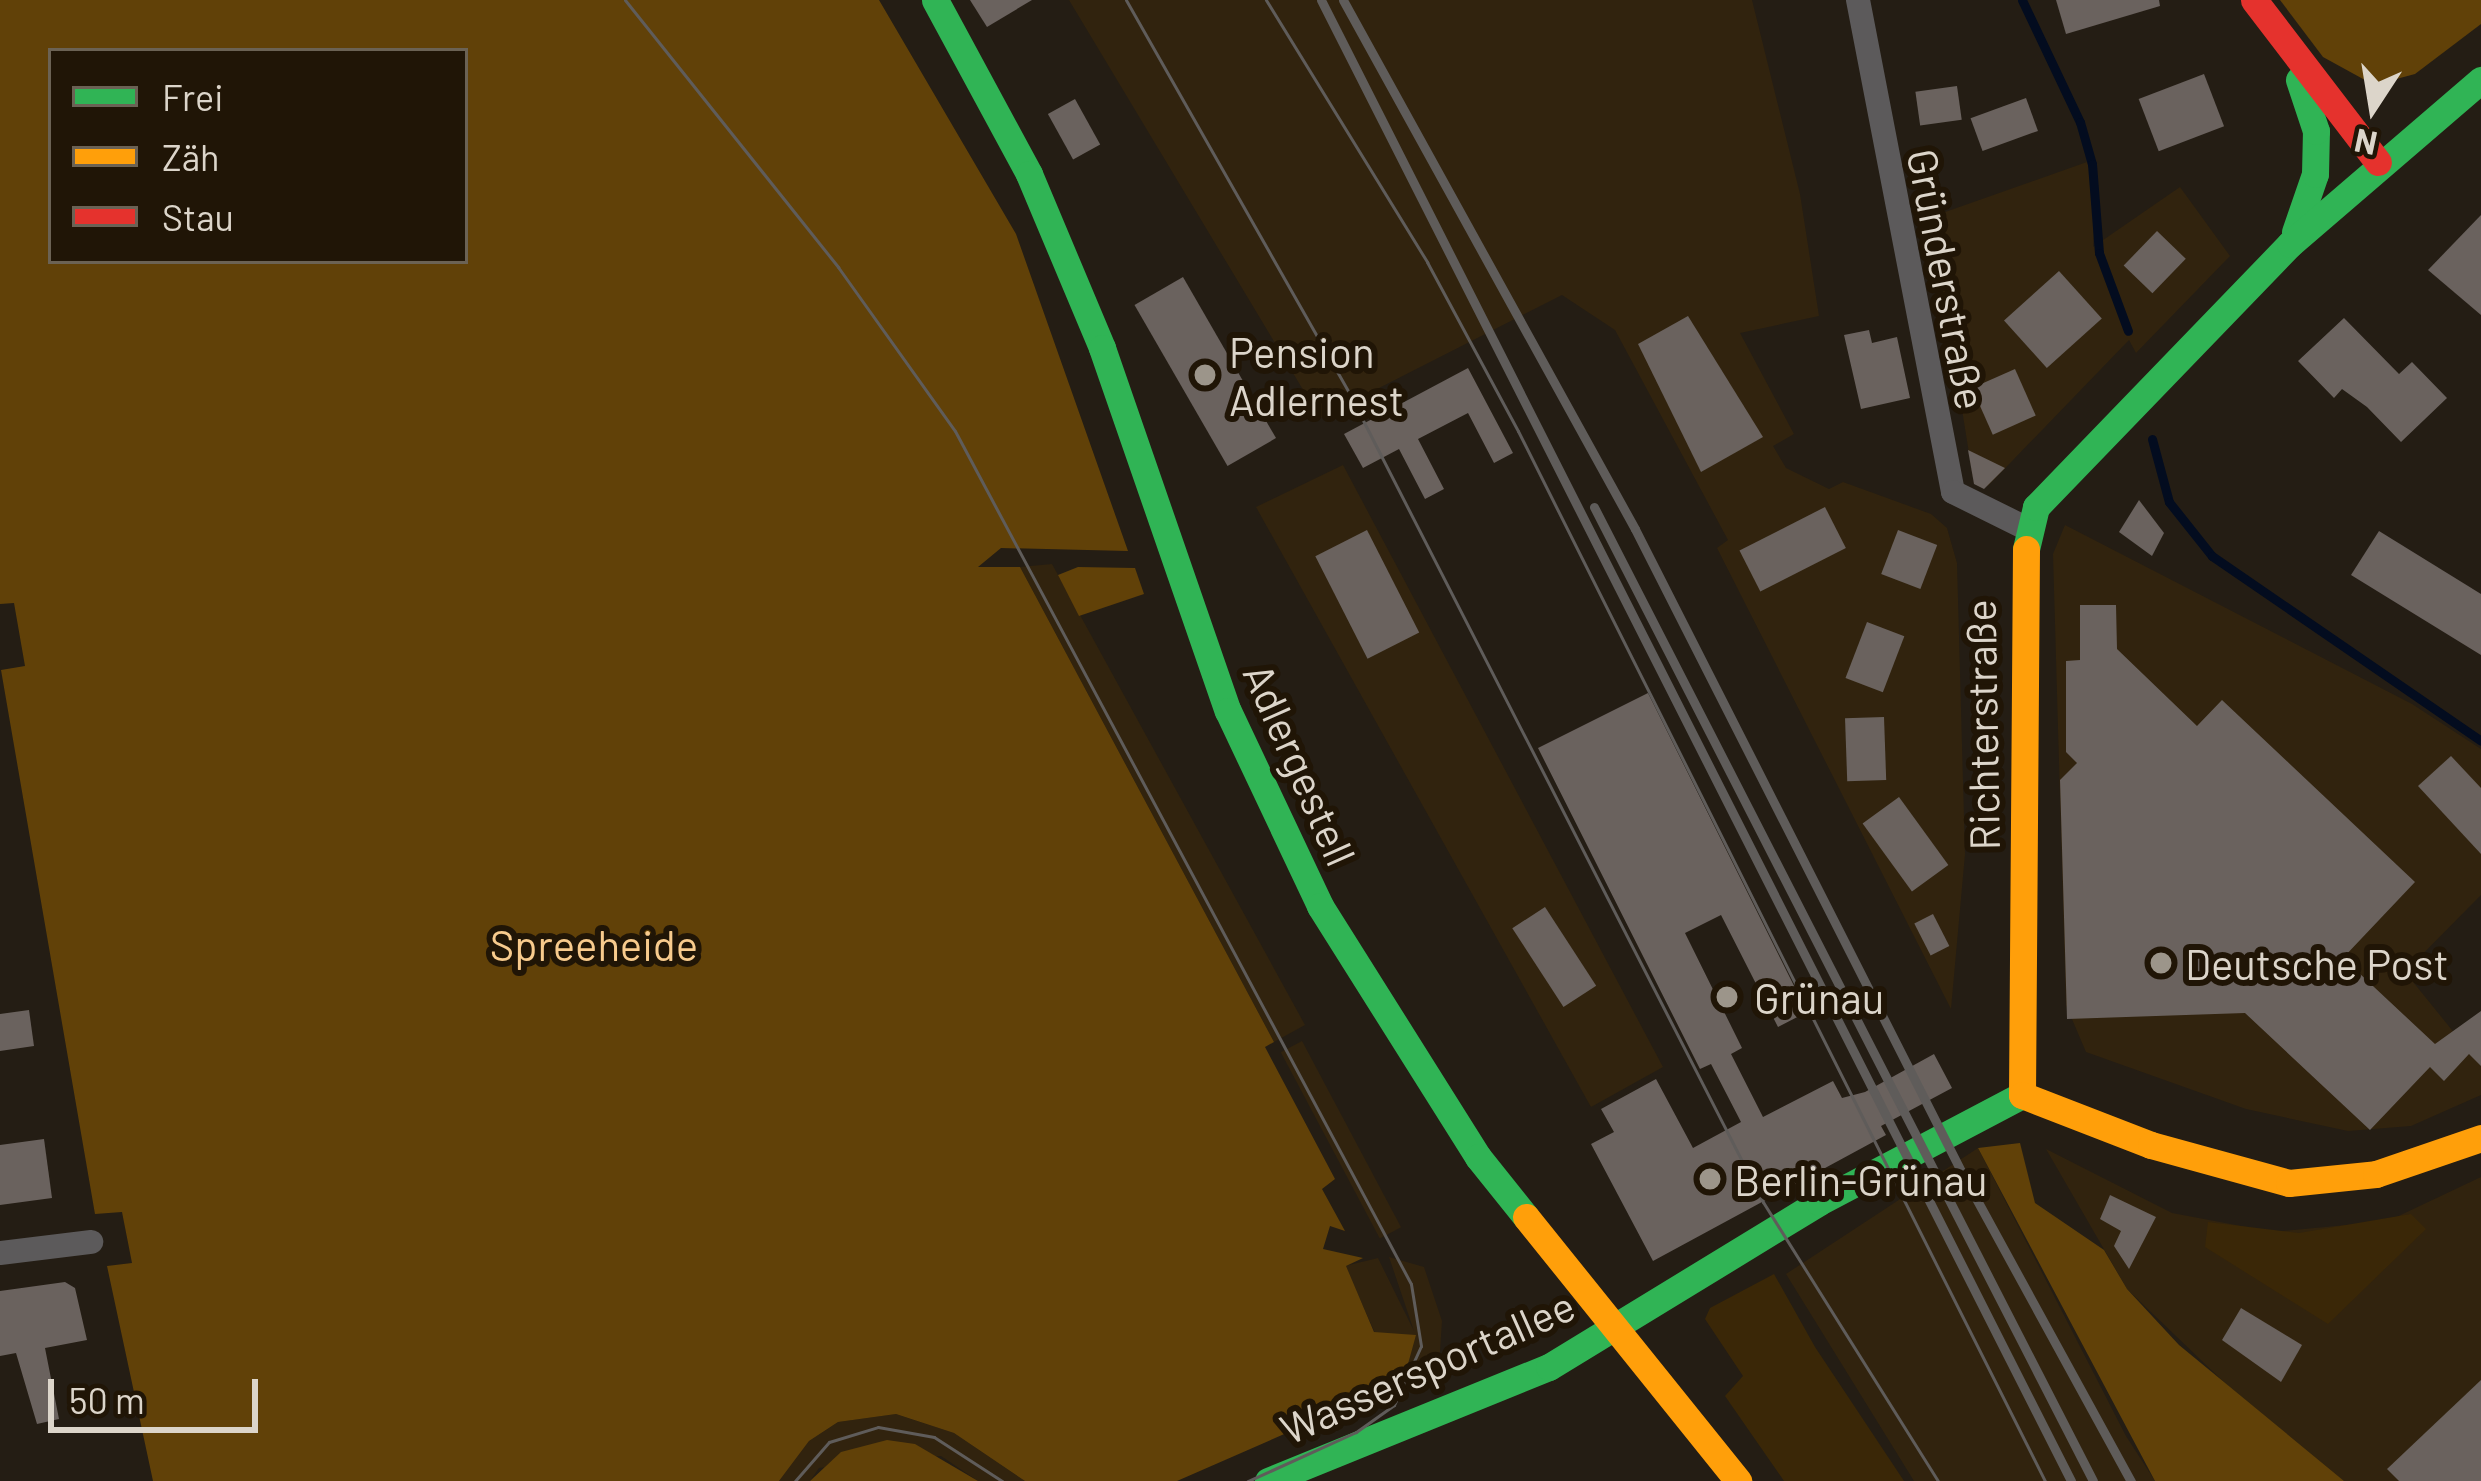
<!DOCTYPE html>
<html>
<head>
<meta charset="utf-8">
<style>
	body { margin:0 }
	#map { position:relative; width:2481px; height:1481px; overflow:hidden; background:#241d14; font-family:Barlow,sans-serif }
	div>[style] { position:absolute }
	.built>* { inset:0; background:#31230e; transform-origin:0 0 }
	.green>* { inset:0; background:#3a2707 }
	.forest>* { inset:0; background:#614108 }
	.stream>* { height:9px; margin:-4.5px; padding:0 4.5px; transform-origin:4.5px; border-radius:4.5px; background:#030c1f }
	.building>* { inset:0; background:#6a625e; transform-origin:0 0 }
	.street>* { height:24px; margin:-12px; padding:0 12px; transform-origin:12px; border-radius:12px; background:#5c5a5b }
	.fast>* { height:27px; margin:-13.5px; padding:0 13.5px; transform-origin:13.5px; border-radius:13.5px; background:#30b455 }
	.slow>* { height:27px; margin:-13.5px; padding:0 13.5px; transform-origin:13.5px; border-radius:13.5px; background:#ff9f0a }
	.jam>* { height:27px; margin:-13.5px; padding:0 13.5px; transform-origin:13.5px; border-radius:13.5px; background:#e5322d }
	.tram>* { height:3px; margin:-1.5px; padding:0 1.5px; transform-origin:1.5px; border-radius:1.5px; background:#5f5c5a }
	.rail>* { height:9px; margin:-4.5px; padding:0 4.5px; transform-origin:4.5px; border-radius:4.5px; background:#5f5c5a }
	.dots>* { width:33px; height:33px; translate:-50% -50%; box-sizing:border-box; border:6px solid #201506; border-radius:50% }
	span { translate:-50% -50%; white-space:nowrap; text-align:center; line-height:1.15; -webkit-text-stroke:12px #201506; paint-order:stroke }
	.street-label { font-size:42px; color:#dcd5ca }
	.poi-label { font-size:42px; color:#dcd5ca }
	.left { translate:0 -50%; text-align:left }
	.park-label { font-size:42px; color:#f8cb8d }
	.legend { position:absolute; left:48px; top:48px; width:420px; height:216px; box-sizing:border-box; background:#201506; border:3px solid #6b6254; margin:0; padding:15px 21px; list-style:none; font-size:36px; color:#dcd5ca }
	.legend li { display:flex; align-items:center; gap:24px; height:60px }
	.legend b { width:60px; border:3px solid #6b6254 }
	.north { position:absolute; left:2313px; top:48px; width:120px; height:120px; -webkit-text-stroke:9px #201506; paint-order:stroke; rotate:192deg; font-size:33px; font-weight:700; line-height:48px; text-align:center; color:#dcd5ca }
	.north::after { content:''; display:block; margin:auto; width:42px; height:54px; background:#dcd5ca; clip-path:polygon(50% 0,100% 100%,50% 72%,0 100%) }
	.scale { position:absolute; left:48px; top:1379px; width:210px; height:54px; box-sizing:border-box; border:6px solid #dcd5ca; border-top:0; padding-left:15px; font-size:36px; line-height:42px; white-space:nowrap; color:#dcd5ca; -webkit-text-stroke:9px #201506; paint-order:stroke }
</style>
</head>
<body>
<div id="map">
	<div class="built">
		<div style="clip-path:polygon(1069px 0,1752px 0,1800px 194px,1819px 316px,1740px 333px,1794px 434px,1773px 446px,1786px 468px,1829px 489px,1843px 482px,1931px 514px,1947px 528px,1957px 563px,1965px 854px,1951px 1009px,1717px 548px,1728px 540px,1615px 330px,1562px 295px,1320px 418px)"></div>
		<div style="clip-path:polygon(2087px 162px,2095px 186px,2093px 247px,2180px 187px,2230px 256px,2136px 353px,2129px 340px,1988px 486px,1973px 478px,1931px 217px)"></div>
		<div style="clip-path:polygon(1343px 465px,1663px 1067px,1591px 1107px,1256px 507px)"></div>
		<div style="clip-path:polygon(2065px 525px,2412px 704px,2481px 749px,2481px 895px,2405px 972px,2481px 1066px,2481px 1095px,2411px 1126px,2348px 1131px,2246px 1109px,2086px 1052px,2066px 1005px,2053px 554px)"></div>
		<div style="clip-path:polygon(1052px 564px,1305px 1025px,1274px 1042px,1020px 567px)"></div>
		<div style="left:1302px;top:1041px;width:211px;height:24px;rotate:62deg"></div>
		<div style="clip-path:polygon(1978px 1148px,2126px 1436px,2155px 1481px,1914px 1481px,1786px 1274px)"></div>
		<div style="clip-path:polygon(2046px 1149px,2172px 1213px,2273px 1232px,2388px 1221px,2481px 1177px,2481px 1481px,2344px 1481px,2280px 1436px,2127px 1289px)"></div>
		<div style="clip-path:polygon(1389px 1257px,1424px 1267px,1442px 1321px,1439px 1367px,1403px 1382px,1412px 1365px,1375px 1333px,1345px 1266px,1378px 1258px,1414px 1331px)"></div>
		<div style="clip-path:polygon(896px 1414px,954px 1433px,1025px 1481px,978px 1481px,941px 1456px,819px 1468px,810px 1481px,779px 1481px,809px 1441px,838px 1422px)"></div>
	</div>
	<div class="green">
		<div style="clip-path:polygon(2411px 1214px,2426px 1229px,2328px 1324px,2205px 1247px,2208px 1222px,2299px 1233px)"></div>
		<div style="clip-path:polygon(1774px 1274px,1815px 1347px,1904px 1481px,1784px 1481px,1725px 1396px,1743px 1376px,1705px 1319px,1710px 1308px)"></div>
	</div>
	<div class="forest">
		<div style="clip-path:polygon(evenodd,0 0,879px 0,1016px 234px,1128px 551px,1001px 548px,978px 567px,1020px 567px,1274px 1042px,1265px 1047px,1335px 1179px,1322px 1189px,1345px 1231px,1330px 1226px,1323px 1249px,1363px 1258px,1346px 1266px,1374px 1332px,1416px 1335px,1403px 1382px,1177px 1481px,1025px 1481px,954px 1433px,896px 1414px,838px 1422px,809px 1441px,779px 1481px,153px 1481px,107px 1266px,132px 1263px,122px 1212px,95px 1214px,1px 670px,25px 666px,14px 603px,0 604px,0 0,51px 51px,465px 51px,465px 261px,51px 261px,51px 51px)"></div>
		<div style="clip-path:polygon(2280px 0,2481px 0,2481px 24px,2415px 74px,2374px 85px,2323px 57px)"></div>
		<div style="clip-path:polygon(1078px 567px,1135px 568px,1144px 594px,1079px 616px,1058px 575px)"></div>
		<div style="clip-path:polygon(2020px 1143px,2035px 1203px,2104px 1250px,2127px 1289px,2179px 1345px,2344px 1481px,2155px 1481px,1978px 1148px)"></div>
		<div style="clip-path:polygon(887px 1440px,915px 1444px,978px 1481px,810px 1481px,841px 1452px)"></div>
	</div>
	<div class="stream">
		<div style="left:2022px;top:0;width:135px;rotate:64.6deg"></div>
		<div style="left:2080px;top:122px;width:44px;rotate:74.1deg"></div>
		<div style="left:2092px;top:164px;width:89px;rotate:85.5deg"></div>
		<div style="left:2099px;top:253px;width:83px;rotate:69.6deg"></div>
		<div style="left:2152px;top:439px;width:65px;rotate:74.9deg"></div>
		<div style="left:2169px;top:502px;width:69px;rotate:51.5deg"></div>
		<div style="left:2212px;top:556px;width:326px;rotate:34.5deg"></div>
	</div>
	<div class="building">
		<div style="clip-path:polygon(970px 0,1032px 0,987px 27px)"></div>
		<div style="clip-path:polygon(2056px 0,2159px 0,2160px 6px,2066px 34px)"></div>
		<div style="left:2204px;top:74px;width:56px;height:70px;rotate:69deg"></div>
		<div style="left:1957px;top:86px;width:34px;height:42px;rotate:82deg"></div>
		<div style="left:2026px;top:98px;width:35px;height:59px;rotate:70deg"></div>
		<div style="left:1075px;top:99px;width:52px;height:31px;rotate:61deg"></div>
		<div style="clip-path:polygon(2481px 215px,2481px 315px,2428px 270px)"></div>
		<div style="left:2157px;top:231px;width:40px;height:48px;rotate:44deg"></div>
		<div style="left:2059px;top:271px;width:64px;height:74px;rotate:48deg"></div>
		<div style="left:1183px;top:277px;width:186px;height:56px;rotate:60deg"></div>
		<div style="clip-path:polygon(1688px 316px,1763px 437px,1701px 472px,1638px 344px)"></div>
		<div style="clip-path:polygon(2344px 318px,2399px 374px,2412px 362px,2447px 398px,2401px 442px,2367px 407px,2342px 389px,2334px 398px,2298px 361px)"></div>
		<div style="clip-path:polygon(1869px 330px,1872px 343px,1897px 337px,1910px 398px,1861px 409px,1844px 335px)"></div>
		<div style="clip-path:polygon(1468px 368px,1513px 453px,1494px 463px,1468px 413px,1418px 439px,1444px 489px,1425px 499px,1399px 449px,1363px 468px,1344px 434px)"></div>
		<div style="left:2015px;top:369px;width:51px;height:47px;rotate:66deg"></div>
		<div style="clip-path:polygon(1968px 450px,2005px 468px,1984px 489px,1974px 484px)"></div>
		<div style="clip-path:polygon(2139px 500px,2164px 533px,2152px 556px,2119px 532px)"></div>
		<div style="left:1825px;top:507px;width:46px;height:96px;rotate:63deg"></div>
		<div style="left:1367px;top:530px;width:115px;height:58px;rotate:63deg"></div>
		<div style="left:1898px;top:530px;width:42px;height:47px;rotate:21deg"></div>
		<div style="clip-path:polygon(2379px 531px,2481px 594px,2481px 655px,2351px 575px)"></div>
		<div style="clip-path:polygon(2080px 605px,2116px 605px,2117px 649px,2197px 726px,2222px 700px,2415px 882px,2343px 958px,2435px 1044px,2481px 1011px,2481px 1066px,2469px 1054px,2444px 1081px,2430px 1067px,2370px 1130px,2245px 1013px,2067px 1019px,2060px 780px,2077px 763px,2066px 752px,2066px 661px,2080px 660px)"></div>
		<div style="left:1867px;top:622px;width:40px;height:60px;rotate:21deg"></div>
		<div style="clip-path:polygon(1648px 693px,1807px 1012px,1778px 1027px,1721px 915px,1685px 933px,1742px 1048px,1731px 1054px,1763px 1117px,1833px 1081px,1842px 1098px,1865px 1092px,1934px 1054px,1952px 1088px,1881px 1126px,1886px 1135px,1653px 1261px,1591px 1144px,1614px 1132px,1601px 1109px,1656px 1079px,1693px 1148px,1741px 1122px,1711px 1064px,1700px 1069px,1538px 748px)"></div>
		<div style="left:1884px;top:717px;width:63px;height:39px;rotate:88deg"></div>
		<div style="clip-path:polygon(2451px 756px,2481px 788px,2481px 854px,2418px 786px)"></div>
		<div style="left:1899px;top:797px;width:84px;height:45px;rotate:54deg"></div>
		<div style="left:1545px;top:907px;width:94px;height:39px;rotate:57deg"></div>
		<div style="left:1933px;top:914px;width:36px;height:21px;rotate:63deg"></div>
		<div style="clip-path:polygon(29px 1010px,34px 1046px,0 1051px,0 1014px)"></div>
		<div style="clip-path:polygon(44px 1139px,52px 1198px,0 1205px,0 1145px)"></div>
		<div style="clip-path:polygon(2110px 1195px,2156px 1217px,2129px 1269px,2114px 1246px,2121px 1231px,2100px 1219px)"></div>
		<div style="clip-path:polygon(65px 1282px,75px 1288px,87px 1340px,45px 1348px,59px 1419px,37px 1424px,16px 1353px,0 1356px,0 1291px)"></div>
		<div style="clip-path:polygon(2241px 1308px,2302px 1345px,2281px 1382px,2222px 1340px)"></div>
		<div style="clip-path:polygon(2481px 1380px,2481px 1481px,2399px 1481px,2387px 1469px)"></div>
	</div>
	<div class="street">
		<div style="left:1858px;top:0;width:501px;rotate:79.07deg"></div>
		<div style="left:1953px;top:492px;width:81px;rotate:26.3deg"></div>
		<div style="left:0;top:1253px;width:92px;rotate:-6.9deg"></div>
	</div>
	<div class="fast">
		<div style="left:935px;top:0;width:198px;rotate:61.6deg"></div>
		<div style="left:1029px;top:174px;width:189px;rotate:67.2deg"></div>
		<div style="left:1102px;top:348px;width:384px;rotate:70.9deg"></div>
		<div style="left:1228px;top:711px;width:216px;rotate:64.7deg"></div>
		<div style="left:1320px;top:906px;width:297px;rotate:57.8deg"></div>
		<div style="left:1478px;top:1157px;width:77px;rotate:51.3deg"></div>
		<div style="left:2295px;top:232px;width:61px;rotate:-71deg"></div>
		<div style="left:2315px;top:174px;width:43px;rotate:-88.7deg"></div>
		<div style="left:2316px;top:131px;width:54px;rotate:-108.4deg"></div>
		<div style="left:2026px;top:549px;width:43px;rotate:-76.6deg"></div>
		<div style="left:2036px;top:507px;width:366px;rotate:-46deg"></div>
		<div style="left:2290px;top:244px;width:252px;rotate:-40.7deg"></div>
		<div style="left:1268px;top:1481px;width:303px;rotate:-22.1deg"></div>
		<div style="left:1549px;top:1367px;width:316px;rotate:-31.4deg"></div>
		<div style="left:1819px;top:1202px;width:229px;rotate:-27.8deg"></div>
	</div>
	<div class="slow">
		<div style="left:2022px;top:1095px;width:546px;rotate:-89.58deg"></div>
		<div style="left:2022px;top:1095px;width:138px;rotate:21.2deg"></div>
		<div style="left:2151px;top:1145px;width:143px;rotate:15.4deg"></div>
		<div style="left:2289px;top:1183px;width:87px;rotate:-5.9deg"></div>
		<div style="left:2376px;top:1174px;width:111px;rotate:-18.9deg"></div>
		<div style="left:1526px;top:1217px;width:339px;rotate:51.2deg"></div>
	</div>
	<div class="jam">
		<div style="left:2254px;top:0;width:204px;rotate:52.6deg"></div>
	</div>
	<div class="tram">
		<div style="left:625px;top:0;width:342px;rotate:51.4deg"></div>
		<div style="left:838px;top:267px;width:201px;rotate:54.5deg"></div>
		<div style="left:955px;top:431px;width:967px;rotate:61.87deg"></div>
		<div style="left:1411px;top:1284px;width:63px;rotate:80.8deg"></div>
		<div style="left:1421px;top:1346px;width:65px;rotate:114.6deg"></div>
		<div style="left:1394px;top:1405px;width:47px;rotate:144.6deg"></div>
		<div style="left:1356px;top:1432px;width:119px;rotate:155.6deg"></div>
		<div style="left:1126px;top:0;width:454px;rotate:60.4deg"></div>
		<div style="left:1350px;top:395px;width:907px;rotate:62.9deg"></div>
		<div style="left:1763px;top:1202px;width:329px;rotate:57.9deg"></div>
		<div style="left:1266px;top:0;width:308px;rotate:58.4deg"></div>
		<div style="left:1427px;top:262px;width:192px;rotate:61.7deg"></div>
		<div style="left:1518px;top:431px;width:1175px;rotate:63.35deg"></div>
		<div style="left:795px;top:1481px;width:52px;rotate:-48.9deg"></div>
		<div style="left:829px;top:1442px;width:51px;rotate:-17deg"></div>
		<div style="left:878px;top:1427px;width:57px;rotate:10.1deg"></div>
		<div style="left:934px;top:1437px;width:81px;rotate:32.9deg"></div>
	</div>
	<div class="rail">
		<div style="left:1321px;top:0;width:1660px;rotate:63.14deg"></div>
		<div style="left:1343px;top:0;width:604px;rotate:61.1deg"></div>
		<div style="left:1635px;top:529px;width:720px;rotate:63.08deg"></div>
		<div style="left:1961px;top:1171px;width:354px;rotate:61.3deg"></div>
		<div style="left:1594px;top:507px;width:1094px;rotate:62.87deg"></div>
	</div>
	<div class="dots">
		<div style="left:1205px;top:375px;background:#9c958a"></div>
		<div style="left:2161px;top:963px;background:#9c958a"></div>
		<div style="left:1727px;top:997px;background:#9c958a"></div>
		<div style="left:1710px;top:1179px;background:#9c958a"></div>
	</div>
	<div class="street-label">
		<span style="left:1948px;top:279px;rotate:79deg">Gründerstraße</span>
		<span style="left:1981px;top:725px;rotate:-91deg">Richterstraße</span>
		<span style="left:1301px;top:764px;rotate:66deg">Adlergestell</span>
		<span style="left:1427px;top:1366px;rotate:-24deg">Wassersportallee</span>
	</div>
	<div class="poi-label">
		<span class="left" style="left:1229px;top:375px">Pension<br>Adlernest</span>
		<span class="left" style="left:2185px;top:963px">Deutsche Post</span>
		<span class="left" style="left:1754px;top:997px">Grünau</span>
		<span class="left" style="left:1734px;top:1179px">Berlin-Grünau</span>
	</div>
	<div class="park-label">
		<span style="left:594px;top:944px">Spreeheide</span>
	</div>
	<ul class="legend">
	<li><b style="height:15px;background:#30b455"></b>Frei</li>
	<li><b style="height:15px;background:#ff9f0a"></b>Zäh</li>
	<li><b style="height:15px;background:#e5322d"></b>Stau</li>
	</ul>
	<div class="north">N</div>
	<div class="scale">50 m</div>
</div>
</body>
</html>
